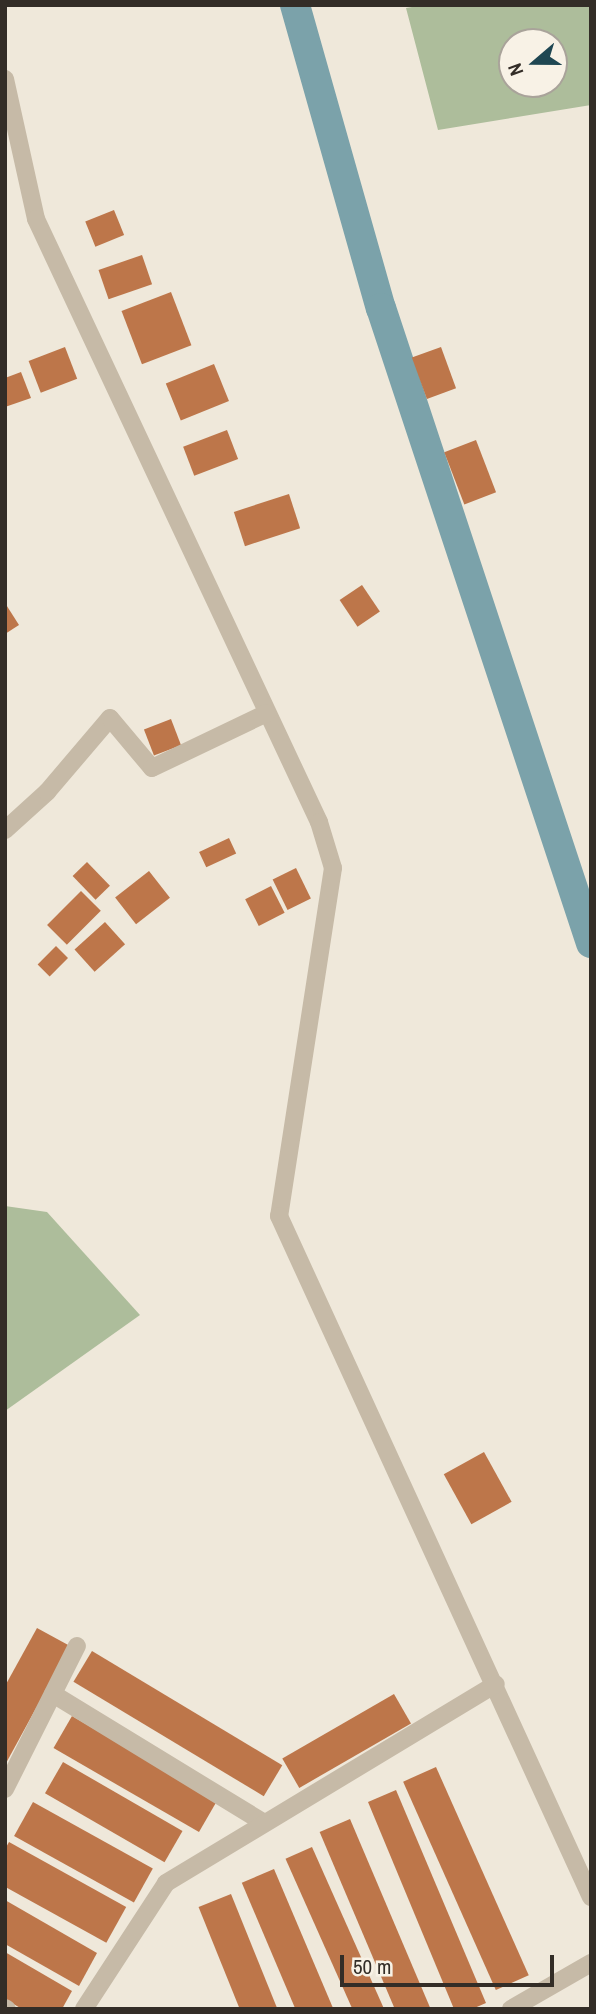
<!DOCTYPE html>
<html>
<head>
<meta charset="utf-8">
<style>
	body { margin:0 }
	#map { position:relative; width:596px; height:2014px; overflow:hidden; background:#efe8da; font-family:"Archivo Narrow",sans-serif }
	div>[style] { position:absolute }
	.green>* { inset:0; background:#adbd9b }
	.canal>* { height:30px; margin:-15px; padding:0 15px; transform-origin:15px; border-radius:15px; background:#7ba2aa }
	.building>* { inset:0; background:#bd764a; transform-origin:0 0 }
	.minor>* { height:18px; margin:-9px; padding:0 9px; transform-origin:9px; border-radius:9px; background:#c6baa7 }
	span { translate:-50% -50%; white-space:nowrap; text-align:center; line-height:1.15; -webkit-text-stroke:7px #f8f2e6; paint-order:stroke }
	.frame { position:absolute; inset:0; border:7px solid #332d27; pointer-events:none }
	.north { position:absolute; left:498px; top:28px; width:70px; height:70px; box-sizing:border-box; background:#f8f2e6; border:2px solid #a9a39a; border-radius:50%; rotate:250deg; font-size:19px; font-weight:700; line-height:28px; text-align:center; color:#332d27 }
	.north::after { content:''; display:block; margin:auto; width:24px; height:32px; background:#1f4752; clip-path:polygon(50% 0,100% 100%,50% 72%,0 100%) }
	.scale { position:absolute; left:340px; top:1955px; width:214px; height:32px; box-sizing:border-box; border:4px solid #332d27; border-top:0; padding-left:9px; font-size:21px; line-height:24px; white-space:nowrap; color:#332d27; -webkit-text-stroke:5px #f8f2e6; paint-order:stroke }
</style>
</head>
<body>
<div id="map">
	<div class="green">
		<div style="clip-path:polygon(evenodd,424px 5px,591px 5px,591px 105px,438px 130px,406px 8px,424px 5px,512px 42px,554px 42px,554px 84px,512px 84px,512px 42px)"></div>
		<div style="clip-path:polygon(5px 1206px,47px 1212px,140px 1315px,5px 1411px)"></div>
	</div>
	<div class="canal">
		<div style="left:295px;top:5px;width:315px;rotate:74.2deg"></div>
		<div style="left:381px;top:308px;width:669px;rotate:71.7deg"></div>
	</div>
	<div class="building">
		<div style="left:114px;top:210px;width:27px;height:31px;rotate:68deg"></div>
		<div style="left:142px;top:255px;width:31px;height:46px;rotate:71deg"></div>
		<div style="left:171px;top:292px;width:57px;height:53px;rotate:69deg"></div>
		<div style="left:65px;top:347px;width:34px;height:39px;rotate:69deg"></div>
		<div style="left:441px;top:347px;width:44px;height:31px;rotate:70deg"></div>
		<div style="left:214px;top:364px;width:40px;height:52px;rotate:68deg"></div>
		<div style="clip-path:polygon(21px 372px,31px 398px,5px 407px,5px 378px)"></div>
		<div style="left:227px;top:430px;width:31px;height:47px;rotate:69deg"></div>
		<div style="left:476px;top:440px;width:56px;height:34px;rotate:69deg"></div>
		<div style="left:289px;top:494px;width:36px;height:58px;rotate:72deg"></div>
		<div style="left:362px;top:585px;width:32px;height:27px;rotate:56deg"></div>
		<div style="clip-path:polygon(5px 603px,19px 625px,5px 634px)"></div>
		<div style="left:171px;top:719px;width:28px;height:29px;rotate:69deg"></div>
		<div style="left:229px;top:838px;width:17px;height:33px;rotate:65deg"></div>
		<div style="left:87px;top:862px;width:33px;height:20px;rotate:46deg"></div>
		<div style="left:296px;top:868px;width:34px;height:26px;rotate:64deg"></div>
		<div style="left:149px;top:871px;width:34px;height:43px;rotate:52deg"></div>
		<div style="left:271px;top:886px;width:30px;height:29px;rotate:63deg"></div>
		<div style="left:81px;top:891px;width:28px;height:48px;rotate:45deg"></div>
		<div style="left:105px;top:922px;width:30px;height:41px;rotate:48deg"></div>
		<div style="left:56px;top:946px;width:17px;height:26px;rotate:45deg"></div>
		<div style="left:484px;top:1452px;width:57px;height:46px;rotate:61deg"></div>
		<div style="clip-path:polygon(37px 1628px,70px 1646px,5px 1765px,5px 1686px)"></div>
		<div style="left:92px;top:1651px;width:222px;height:36px;rotate:31deg"></div>
		<div style="left:394px;top:1694px;width:34px;height:129px;rotate:60deg"></div>
		<div style="left:72px;top:1716px;width:168px;height:37px;rotate:30deg"></div>
		<div style="left:63px;top:1762px;width:138px;height:36px;rotate:30deg"></div>
		<div style="left:436px;top:1767px;width:228px;height:36px;rotate:66deg"></div>
		<div style="clip-path:polygon(396px 1790px,486px 2003px,472px 2009px,454px 2009px,368px 1802px)"></div>
		<div style="left:33px;top:1802px;width:137px;height:39px;rotate:29deg"></div>
		<div style="left:350px;top:1819px;width:207px;height:33px;rotate:67deg"></div>
		<div style="left:9px;top:1842px;width:134px;height:41px;rotate:29deg"></div>
		<div style="left:312px;top:1847px;width:177px;height:29px;rotate:66deg"></div>
		<div style="left:274px;top:1869px;width:152px;height:35px;rotate:67deg"></div>
		<div style="left:231px;top:1894px;width:124px;height:35px;rotate:68deg"></div>
		<div style="clip-path:polygon(5px 1900px,97px 1953px,79px 1986px,5px 1944px)"></div>
		<div style="clip-path:polygon(5px 1952px,72px 1991px,62px 2009px,22px 2009px,5px 1999px)"></div>
	</div>
	<div class="minor">
		<div style="left:5px;top:79px;width:143px;rotate:77.5deg"></div>
		<div style="left:36px;top:219px;width:666px;rotate:64.86deg"></div>
		<div style="left:319px;top:822px;width:48px;rotate:73.1deg"></div>
		<div style="left:333px;top:868px;width:352px;rotate:98.8deg"></div>
		<div style="left:279px;top:1216px;width:749px;rotate:65.39deg"></div>
		<div style="left:5px;top:830px;width:57px;rotate:-42.1deg"></div>
		<div style="left:47px;top:792px;width:97px;rotate:-49.6deg"></div>
		<div style="left:110px;top:718px;width:65px;rotate:50deg"></div>
		<div style="left:152px;top:768px;width:127px;rotate:-25.6deg"></div>
		<div style="left:53px;top:1694px;width:247px;rotate:31.4deg"></div>
		<div style="left:5px;top:1789px;width:160px;rotate:-63.3deg"></div>
		<div style="left:5px;top:2008px;width:2px;rotate:27deg"></div>
		<div style="left:84px;top:2009px;width:150px;rotate:-56.9deg"></div>
		<div style="left:166px;top:1883px;width:385px;rotate:-31.1deg"></div>
		<div style="left:511px;top:2009px;width:92px;rotate:-29.9deg"></div>
	</div>
	<div class="frame"></div>
	<div class="north">N</div>
	<div class="scale">50 m</div>
</div>
</body>
</html>
